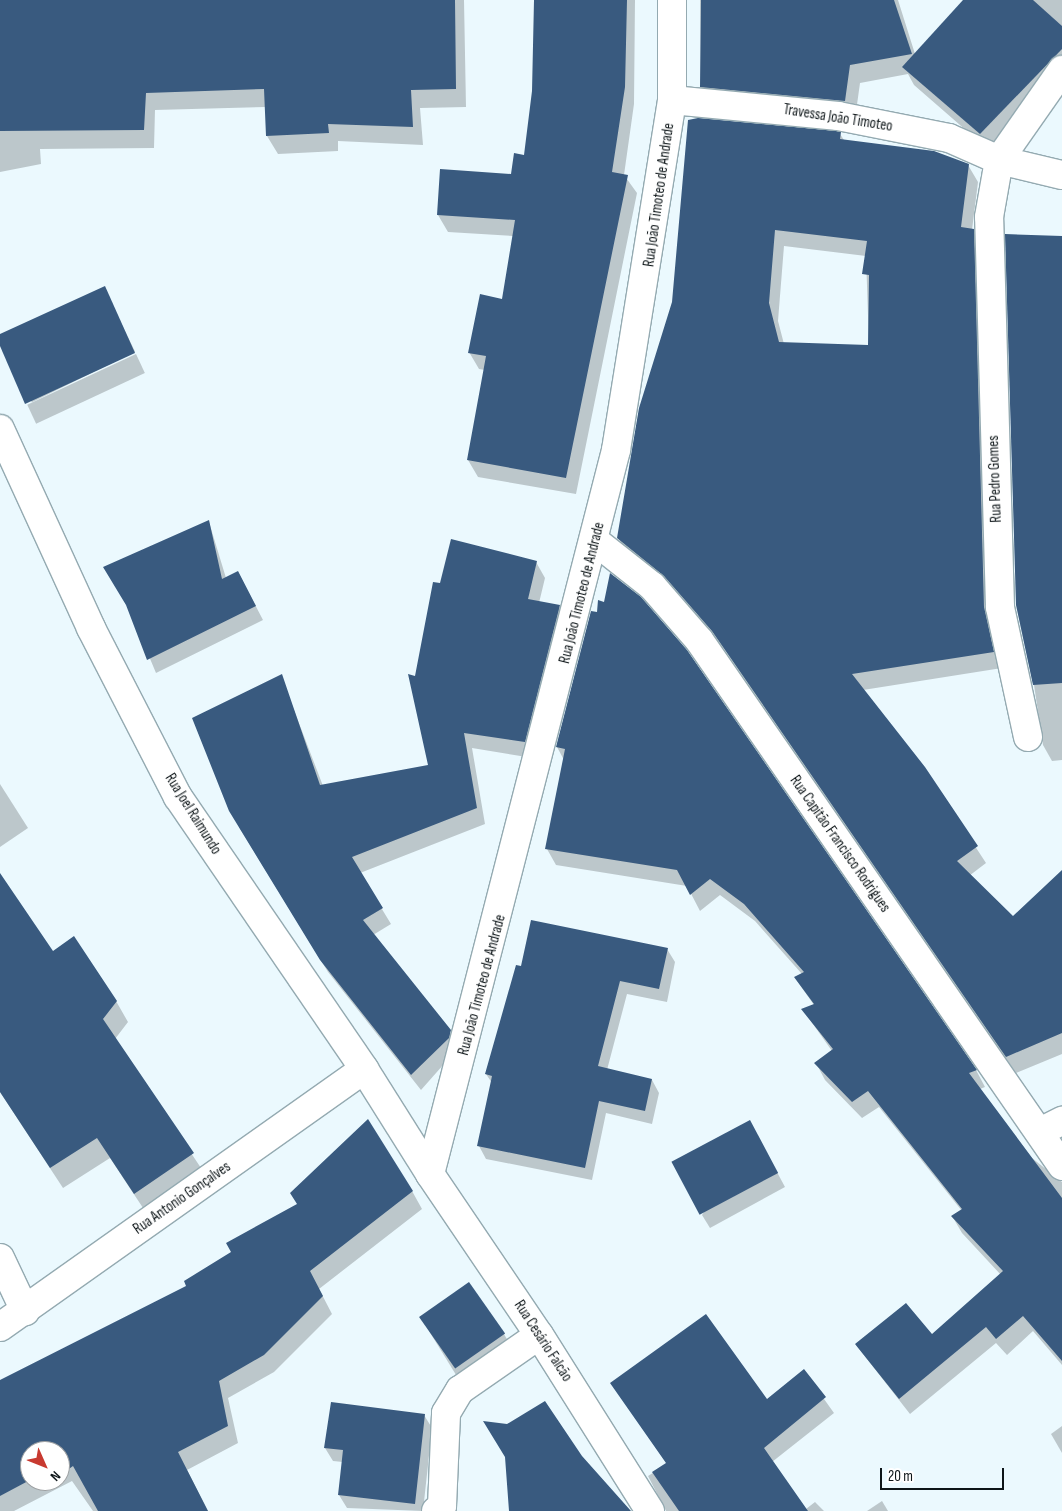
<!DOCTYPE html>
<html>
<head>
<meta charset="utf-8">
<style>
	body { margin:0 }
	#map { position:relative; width:1062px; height:1511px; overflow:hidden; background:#ebf9fe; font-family:"Sofia Sans Condensed",sans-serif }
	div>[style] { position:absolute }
	.shadow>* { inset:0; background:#0003; transform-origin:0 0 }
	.building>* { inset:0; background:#395a7f; transform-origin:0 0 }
	.roads { filter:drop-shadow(1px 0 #94aab1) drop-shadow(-1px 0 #94aab1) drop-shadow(0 1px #94aab1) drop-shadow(0 -1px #94aab1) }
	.street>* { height:28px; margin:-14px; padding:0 14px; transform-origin:14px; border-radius:14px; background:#fff }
	.secondary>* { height:28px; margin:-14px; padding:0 14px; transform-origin:14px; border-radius:14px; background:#fff }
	span { translate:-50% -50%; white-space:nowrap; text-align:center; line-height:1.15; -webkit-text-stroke:5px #fff; paint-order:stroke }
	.street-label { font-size:15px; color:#0d1518 }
	.north { position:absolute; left:20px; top:1441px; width:50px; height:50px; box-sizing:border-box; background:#fff; border:1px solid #9ea1a3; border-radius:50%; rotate:134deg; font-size:14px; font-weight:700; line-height:20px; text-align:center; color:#0d1518 }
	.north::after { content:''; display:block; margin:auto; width:18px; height:22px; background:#c83a30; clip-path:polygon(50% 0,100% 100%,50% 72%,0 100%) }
	.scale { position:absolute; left:880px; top:1468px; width:124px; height:22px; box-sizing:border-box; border:2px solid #0d1518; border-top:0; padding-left:6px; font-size:15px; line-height:18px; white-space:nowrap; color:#0d1518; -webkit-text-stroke:4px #fff; paint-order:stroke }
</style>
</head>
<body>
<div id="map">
	<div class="shadow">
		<div style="clip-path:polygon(0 0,464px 0,466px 107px,420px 108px,423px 145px,338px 141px,338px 151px,278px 154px,267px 136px,266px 107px,155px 110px,154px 148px,40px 149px,41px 164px,0 172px)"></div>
		<div style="clip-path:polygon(535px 0,635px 0,634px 104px,624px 175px,637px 193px,576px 494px,478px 477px,468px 460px,485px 370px,479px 369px,469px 352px,503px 300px,514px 236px,448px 232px,438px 215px,513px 175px,525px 156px,533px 92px)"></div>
		<div style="clip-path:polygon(700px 0,898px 0,915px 54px,965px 0,1062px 0,1062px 78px,991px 152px,914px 85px,908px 74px,860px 83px,855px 119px,712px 105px,701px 87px)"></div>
		<div style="clip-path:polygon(evenodd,840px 134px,844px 140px,968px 165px,978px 182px,972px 230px,983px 247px,1002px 668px,863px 690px,924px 768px,986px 863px,969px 876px,1013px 917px,1062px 880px,1062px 1054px,1016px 1073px,723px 648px,675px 592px,628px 555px,618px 538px,640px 408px,840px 134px,784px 246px,866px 256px,869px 346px,784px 344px,778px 321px,784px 246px)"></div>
		<div style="clip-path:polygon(1062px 237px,1062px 760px,1052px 761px,1043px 745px,1034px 685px)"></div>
		<div style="left:104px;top:288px;width:71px;height:115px;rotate:64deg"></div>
		<div style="left:136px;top:354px;width:21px;height:120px;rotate:65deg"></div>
		<div style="clip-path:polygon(209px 522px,226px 578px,238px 572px,263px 620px,156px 673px,128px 606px)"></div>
		<div style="clip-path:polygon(536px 562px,545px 578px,539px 603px,559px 606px,568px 622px,533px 758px,472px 748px,485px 824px,360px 873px,391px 924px,373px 935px,459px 1047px,421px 1090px,328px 972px,239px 827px,281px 676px,323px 786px,430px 766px,416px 677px,441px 584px)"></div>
		<div style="clip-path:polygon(592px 612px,976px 1070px,985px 1087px,980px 1089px,1032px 1158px,1062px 1182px,1062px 1365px,1033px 1331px,1007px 1355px,996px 1343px,910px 1414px,856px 1345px,931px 1336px,1001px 1275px,962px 1233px,952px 1216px,962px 1211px,879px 1107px,862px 1118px,825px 1080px,816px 1063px,832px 1051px,803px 1010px,814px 1005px,795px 978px,802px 974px,755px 921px,720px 895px,700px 911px,687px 886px,556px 865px,547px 849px,564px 760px,557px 747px)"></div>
		<div style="clip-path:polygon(0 784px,28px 828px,0 847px)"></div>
		<div style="clip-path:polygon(0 875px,52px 952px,116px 1001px,128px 1022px,115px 1039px,205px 1174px,147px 1214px,110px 1158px,63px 1188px,0 1092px)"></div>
		<div style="clip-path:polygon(667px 949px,675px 962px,667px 1002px,627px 994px,607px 1070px,652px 1080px,659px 1093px,652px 1124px,606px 1113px,592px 1180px,486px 1159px,479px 1146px,492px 1083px,486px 1074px,522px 968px)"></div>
		<div style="clip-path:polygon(757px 1135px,785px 1187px,710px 1228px,702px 1215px)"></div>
		<div style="clip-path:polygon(evenodd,412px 1191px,422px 1209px,319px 1289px,332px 1314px,274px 1372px,228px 1398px,238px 1443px,187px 1470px,208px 1511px,93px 1511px,72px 1481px,14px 1511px,0 1511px,0 1399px,412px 1191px,30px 1451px,60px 1451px,60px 1481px,30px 1481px,30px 1451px)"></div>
		<div style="clip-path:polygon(429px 1331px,504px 1334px,512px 1348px,461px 1383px)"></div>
		<div style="clip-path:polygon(804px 1371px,834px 1413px,772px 1462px,806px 1509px,815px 1502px,824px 1511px,666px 1511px,648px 1476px,667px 1464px,612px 1384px,767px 1401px)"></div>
		<div style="clip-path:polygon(424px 1415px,432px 1428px,423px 1511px,347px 1508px,339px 1495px,343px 1462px,333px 1461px,325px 1448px)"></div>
		<div style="clip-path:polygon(1062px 1426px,1062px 1453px,1051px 1434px)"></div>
		<div style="clip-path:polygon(581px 1456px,630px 1511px,510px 1511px)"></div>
		<div style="clip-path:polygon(882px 1501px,888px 1511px,867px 1511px)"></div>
	</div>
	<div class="building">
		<div style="clip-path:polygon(0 0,455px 0,456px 89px,411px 90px,413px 127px,328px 124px,329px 133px,266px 136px,264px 89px,146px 93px,144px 130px,0 131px)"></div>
		<div style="clip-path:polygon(534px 0,627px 0,625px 87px,612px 172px,628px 175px,566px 478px,467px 460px,486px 356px,468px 353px,480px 294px,502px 299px,515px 220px,437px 215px,440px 169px,511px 174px,514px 153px,524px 155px,532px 91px)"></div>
		<div style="clip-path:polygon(701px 0,894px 0,912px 54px,850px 65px,845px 101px,700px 87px)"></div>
		<div style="clip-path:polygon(963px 0,1033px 0,1062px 26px,1062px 49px,980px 134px,902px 67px)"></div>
		<div style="clip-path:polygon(evenodd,698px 118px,836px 131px,841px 132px,840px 139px,934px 151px,969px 164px,961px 227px,974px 229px,984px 607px,994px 652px,852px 674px,925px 767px,978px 846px,957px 861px,1013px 916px,1062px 870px,1062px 1033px,1006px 1057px,712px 631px,664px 576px,617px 538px,639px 408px,672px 302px,688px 120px,698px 118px,775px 230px,867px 241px,862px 274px,869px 275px,868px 345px,779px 342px,769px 303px,775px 230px)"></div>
		<div style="clip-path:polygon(1005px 234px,1062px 236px,1062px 683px,1033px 685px,1016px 605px)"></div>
		<div style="clip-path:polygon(105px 286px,135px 353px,25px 404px,0 346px,0 334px)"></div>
		<div style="clip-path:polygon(209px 520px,222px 579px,238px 571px,256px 606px,147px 660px,126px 605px,103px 567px)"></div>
		<div style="clip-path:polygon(451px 539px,537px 561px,528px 599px,560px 605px,525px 742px,464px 733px,477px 808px,352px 857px,383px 908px,363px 920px,451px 1030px,449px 1038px,411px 1075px,320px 960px,229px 811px,192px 718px,282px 674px,320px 785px,428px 765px,408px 674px,415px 676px,433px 582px,440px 583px)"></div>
		<div style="clip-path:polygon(610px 573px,641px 597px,687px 650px,977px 1070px,969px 1073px,1062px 1198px,1062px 1361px,1023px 1316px,996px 1339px,986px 1327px,899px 1399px,855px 1344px,906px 1303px,932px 1334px,1003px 1271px,951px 1216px,962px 1209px,868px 1091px,852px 1102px,814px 1063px,833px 1049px,801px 1009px,814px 1004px,794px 977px,804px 972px,744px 904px,710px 879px,690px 895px,677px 870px,545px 849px,565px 749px,556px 747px,591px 611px,597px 612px,598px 600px,604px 602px)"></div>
		<div style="clip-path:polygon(0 873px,53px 951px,74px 936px,117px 1001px,103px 1019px,194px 1153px,134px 1194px,97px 1138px,50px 1168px,0 1092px)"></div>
		<div style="clip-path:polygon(531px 920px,668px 948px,659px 989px,620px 981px,598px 1066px,652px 1079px,645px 1111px,599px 1101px,585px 1168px,477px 1146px,492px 1076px,485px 1074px,516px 965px,521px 966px)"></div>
		<div style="clip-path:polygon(368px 1119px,413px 1191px,310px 1271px,323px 1296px,264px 1355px,219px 1381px,228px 1426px,178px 1452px,208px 1511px,98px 1511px,73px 1466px,66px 1471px,60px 1464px,60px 1451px,30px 1451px,30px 1480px,0 1496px,0 1380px,186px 1286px,184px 1281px,231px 1252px,226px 1243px,297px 1204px,290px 1193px)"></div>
		<div style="left:750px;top:1120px;width:60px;height:89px;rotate:62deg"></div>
		<div style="left:469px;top:1282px;width:63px;height:61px;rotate:55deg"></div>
		<div style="clip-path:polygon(706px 1314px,767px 1399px,804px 1369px,826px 1397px,764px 1448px,808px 1511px,679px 1511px,652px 1472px,666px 1463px,610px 1383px)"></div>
		<div style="clip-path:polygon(545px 1401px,582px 1456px,631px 1511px,509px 1511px,505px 1457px,483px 1421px,507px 1424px)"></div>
		<div style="clip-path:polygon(331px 1402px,425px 1414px,415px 1504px,338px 1495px,343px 1450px,324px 1448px)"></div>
	</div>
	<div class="roads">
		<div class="street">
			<div style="left:672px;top:100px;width:167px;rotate:5.5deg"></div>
			<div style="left:838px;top:116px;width:113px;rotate:11.2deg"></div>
			<div style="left:949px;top:138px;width:55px;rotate:23.7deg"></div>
			<div style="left:999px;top:160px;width:65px;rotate:13.4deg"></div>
			<div style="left:0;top:429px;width:219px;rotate:65.4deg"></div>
			<div style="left:91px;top:628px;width:190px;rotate:62.8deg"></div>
			<div style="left:178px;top:797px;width:330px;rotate:55.6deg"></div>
			<div style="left:364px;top:1069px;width:124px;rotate:57.8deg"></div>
			<div style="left:595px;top:541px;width:73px;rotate:38.3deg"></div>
			<div style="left:652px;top:586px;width:72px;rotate:49deg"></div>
			<div style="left:699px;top:640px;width:639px;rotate:55.39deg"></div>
			<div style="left:1028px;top:737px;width:133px;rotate:-102.2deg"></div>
			<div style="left:1000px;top:607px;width:390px;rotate:-91.6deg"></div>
			<div style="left:989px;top:217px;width:58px;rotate:-80deg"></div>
			<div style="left:999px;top:160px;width:110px;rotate:-55deg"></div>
			<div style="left:1040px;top:1132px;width:25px;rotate:-27deg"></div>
			<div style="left:0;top:1258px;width:59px;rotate:64.7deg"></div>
			<div style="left:0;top:1327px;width:446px;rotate:-35.3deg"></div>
			<div style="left:436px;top:1511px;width:8px;rotate:-40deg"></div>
			<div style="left:442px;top:1506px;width:93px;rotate:-87.5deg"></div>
			<div style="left:446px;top:1413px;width:27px;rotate:-59deg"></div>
			<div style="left:460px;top:1390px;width:96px;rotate:-34.8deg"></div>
		</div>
		<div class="secondary">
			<div style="left:650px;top:1511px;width:208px;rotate:-122.2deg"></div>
			<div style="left:539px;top:1335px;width:194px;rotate:-124.1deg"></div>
			<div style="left:430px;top:1174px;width:748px;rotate:-75.59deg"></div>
			<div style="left:616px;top:450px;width:354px;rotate:-80.9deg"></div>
			<div style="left:672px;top:100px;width:100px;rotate:-90deg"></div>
		</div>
	</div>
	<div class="street-label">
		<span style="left:838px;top:118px;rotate:9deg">Travessa João Timoteo</span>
		<span style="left:659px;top:195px;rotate:-82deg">Rua João Timoteo de Andrade</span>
		<span style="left:995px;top:479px;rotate:-92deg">Rua Pedro Gomes</span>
		<span style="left:582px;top:593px;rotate:-76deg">Rua João Timoteo de Andrade</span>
		<span style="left:193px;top:814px;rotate:58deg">Rua Joel Raimundo</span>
		<span style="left:840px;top:844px;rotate:55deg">Rua Capitão Francisco Rodrigues</span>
		<span style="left:482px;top:985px;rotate:-75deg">Rua João Timoteo de Andrade</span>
		<span style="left:182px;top:1198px;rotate:-35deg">Rua Antonio Gonçalves</span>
		<span style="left:543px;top:1341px;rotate:57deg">Rua Cesário Falcão</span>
	</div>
	<div class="north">N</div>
	<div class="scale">20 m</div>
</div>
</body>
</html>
